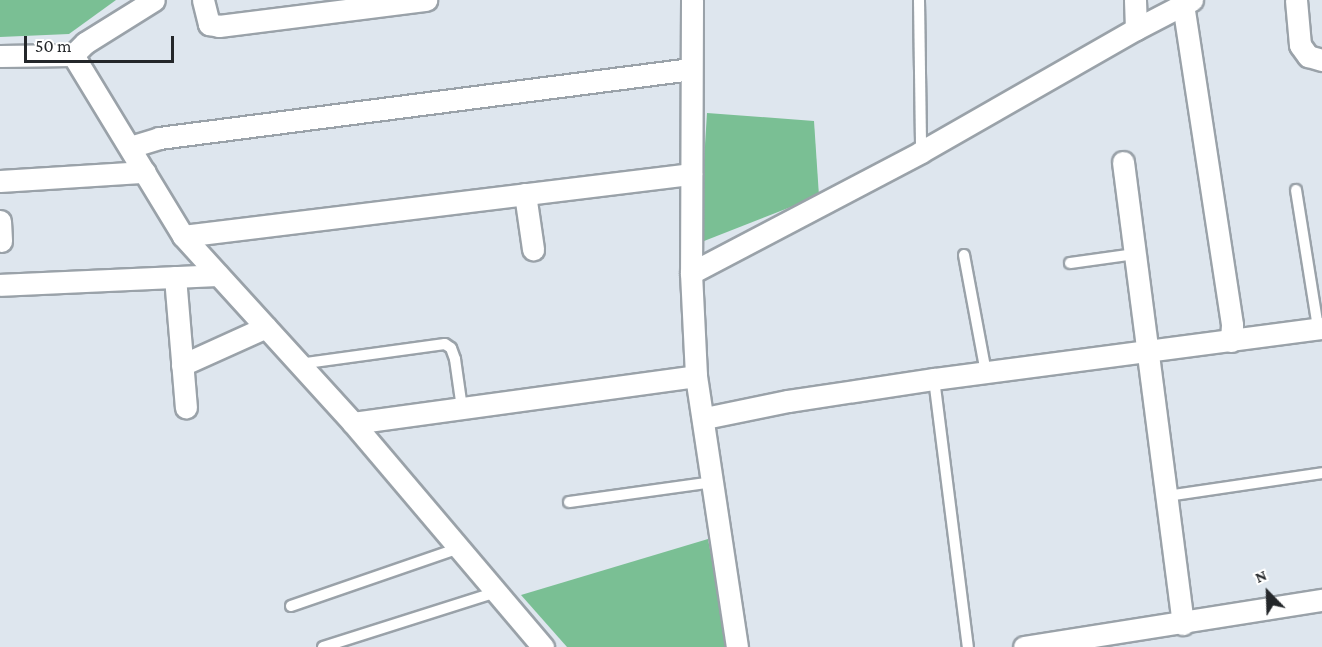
<!DOCTYPE html>
<html>
<head>
<meta charset="utf-8">
<style>
	body { margin:0 }
	#map { position:relative; width:1322px; height:647px; overflow:hidden; background:#dee6ee; font-family:"Crimson Pro",serif }
	div>[style] { position:absolute }
	.forest>* { inset:0; background:#7abf94 }
	.roads { filter:drop-shadow(2px 0 #9aa2a9) drop-shadow(-2px 0 #9aa2a9) drop-shadow(0 2px #9aa2a9) drop-shadow(0 -2px #9aa2a9) }
	.lane>* { height:10px; margin:-5px; padding:0 5px; transform-origin:5px; border-radius:5px; background:#fff }
	.street>* { height:21px; margin:-10.5px; padding:0 10.5px; transform-origin:10.5px; border-radius:10.5px; background:#fff }
	span { translate:-50% -50%; white-space:nowrap; text-align:center; line-height:1.15; -webkit-text-stroke:4.5px #fff; paint-order:stroke }
	.north { position:absolute; left:1238px; top:563px; width:60px; height:60px; -webkit-text-stroke:4px #fff; paint-order:stroke; rotate:337deg; font-size:16px; font-weight:700; line-height:24px; text-align:center; color:#24272a }
	.north::after { content:''; display:block; margin:auto; width:21px; height:27px; background:#24272a; clip-path:polygon(50% 0,100% 100%,50% 72%,0 100%) }
	.scale { position:absolute; left:24px; top:36px; width:150px; height:27px; box-sizing:border-box; border:3px solid #24272a; border-top:0; padding-left:8px; font-size:18px; line-height:21px; white-space:nowrap; color:#24272a; -webkit-text-stroke:4px #fff; paint-order:stroke }
</style>
</head>
<body>
<div id="map">
	<div class="forest">
		<div style="clip-path:polygon(0 0,116px 0,69px 34px,0 37px)"></div>
		<div style="clip-path:polygon(707px 113px,814px 121px,819px 196px,699px 243px)"></div>
		<div style="clip-path:polygon(708px 539px,729px 647px,567px 647px,521px 595px)"></div>
	</div>
	<div class="roads">
		<div class="lane">
			<div style="left:919px;top:0;width:152px;rotate:89.2deg"></div>
			<div style="left:1296px;top:190px;width:140px;rotate:80.9deg"></div>
			<div style="left:964px;top:255px;width:119px;rotate:79.4deg"></div>
			<div style="left:1070px;top:263px;width:66px;rotate:-7.9deg"></div>
			<div style="left:299px;top:364px;width:147px;rotate:-7.8deg"></div>
			<div style="left:445px;top:344px;width:7px;rotate:34deg"></div>
			<div style="left:451px;top:348px;width:12px;rotate:70deg"></div>
			<div style="left:455px;top:359px;width:49px;rotate:81.9deg"></div>
			<div style="left:934px;top:379px;width:270px;rotate:82.8deg"></div>
			<div style="left:1167px;top:496px;width:157px;rotate:-8.4deg"></div>
			<div style="left:569px;top:502px;width:146px;rotate:-7.9deg"></div>
			<div style="left:291px;top:606px;width:178px;rotate:-19deg"></div>
			<div style="left:323px;top:647px;width:182px;rotate:-17.6deg"></div>
		</div>
		<div class="street">
			<div style="left:203px;top:0;width:25px;rotate:76deg"></div>
			<div style="left:209px;top:24px;width:10px;rotate:11deg"></div>
			<div style="left:219px;top:26px;width:209px;rotate:-7.2deg"></div>
			<div style="left:692px;top:0;width:273px;rotate:90.2deg"></div>
			<div style="left:691px;top:273px;width:103px;rotate:87.2deg"></div>
			<div style="left:696px;top:376px;width:274px;rotate:81.4deg"></div>
			<div style="left:1135px;top:0;width:29px;rotate:88deg"></div>
			<div style="left:1296px;top:0;width:45px;rotate:84.9deg"></div>
			<div style="left:1300px;top:45px;width:14px;rotate:54deg"></div>
			<div style="left:1308px;top:56px;width:15px;rotate:16deg"></div>
			<div style="left:1183px;top:4px;width:325px;rotate:81.3deg"></div>
			<div style="left:1232px;top:325px;width:16px;rotate:94deg"></div>
			<div style="left:73px;top:55px;width:212px;rotate:58.7deg"></div>
			<div style="left:183px;top:236px;width:253px;rotate:47.7deg"></div>
			<div style="left:353px;top:423px;width:294px;rotate:49.7deg"></div>
			<div style="left:0;top:56px;width:73px;rotate:-0.8deg"></div>
			<div style="left:73px;top:55px;width:17px;rotate:-45deg"></div>
			<div style="left:85px;top:43px;width:81px;rotate:-31.9deg"></div>
			<div style="left:130px;top:147px;width:30px;rotate:-17deg"></div>
			<div style="left:159px;top:138px;width:536px;rotate:-7.39deg"></div>
			<div style="left:1123px;top:162px;width:466px;rotate:82.6deg"></div>
			<div style="left:0;top:181px;width:145px;rotate:-3.6deg"></div>
			<div style="left:525px;top:194px;width:56px;rotate:81.7deg"></div>
			<div style="left:0;top:221px;width:20px;rotate:87deg"></div>
			<div style="left:183px;top:236px;width:512px;rotate:-6.96deg"></div>
			<div style="left:691px;top:273px;width:260px;rotate:-27.7deg"></div>
			<div style="left:921px;top:152px;width:248px;rotate:-29.8deg"></div>
			<div style="left:1136px;top:29px;width:63px;rotate:-27.4deg"></div>
			<div style="left:175px;top:277px;width:131px;rotate:85.2deg"></div>
			<div style="left:0;top:285px;width:218px;rotate:-2.6deg"></div>
			<div style="left:182px;top:365px;width:92px;rotate:-24.3deg"></div>
			<div style="left:705px;top:418px;width:85px;rotate:-11.6deg"></div>
			<div style="left:788px;top:401px;width:148px;rotate:-8.6deg"></div>
			<div style="left:934px;top:379px;width:391px;rotate:-7.5deg"></div>
			<div style="left:353px;top:423px;width:346px;rotate:-7.8deg"></div>
			<div style="left:1024px;top:647px;width:302px;rotate:-9deg"></div>
		</div>
	</div>
	<div class="north">N</div>
	<div class="scale">50 m</div>
</div>
</body>
</html>
